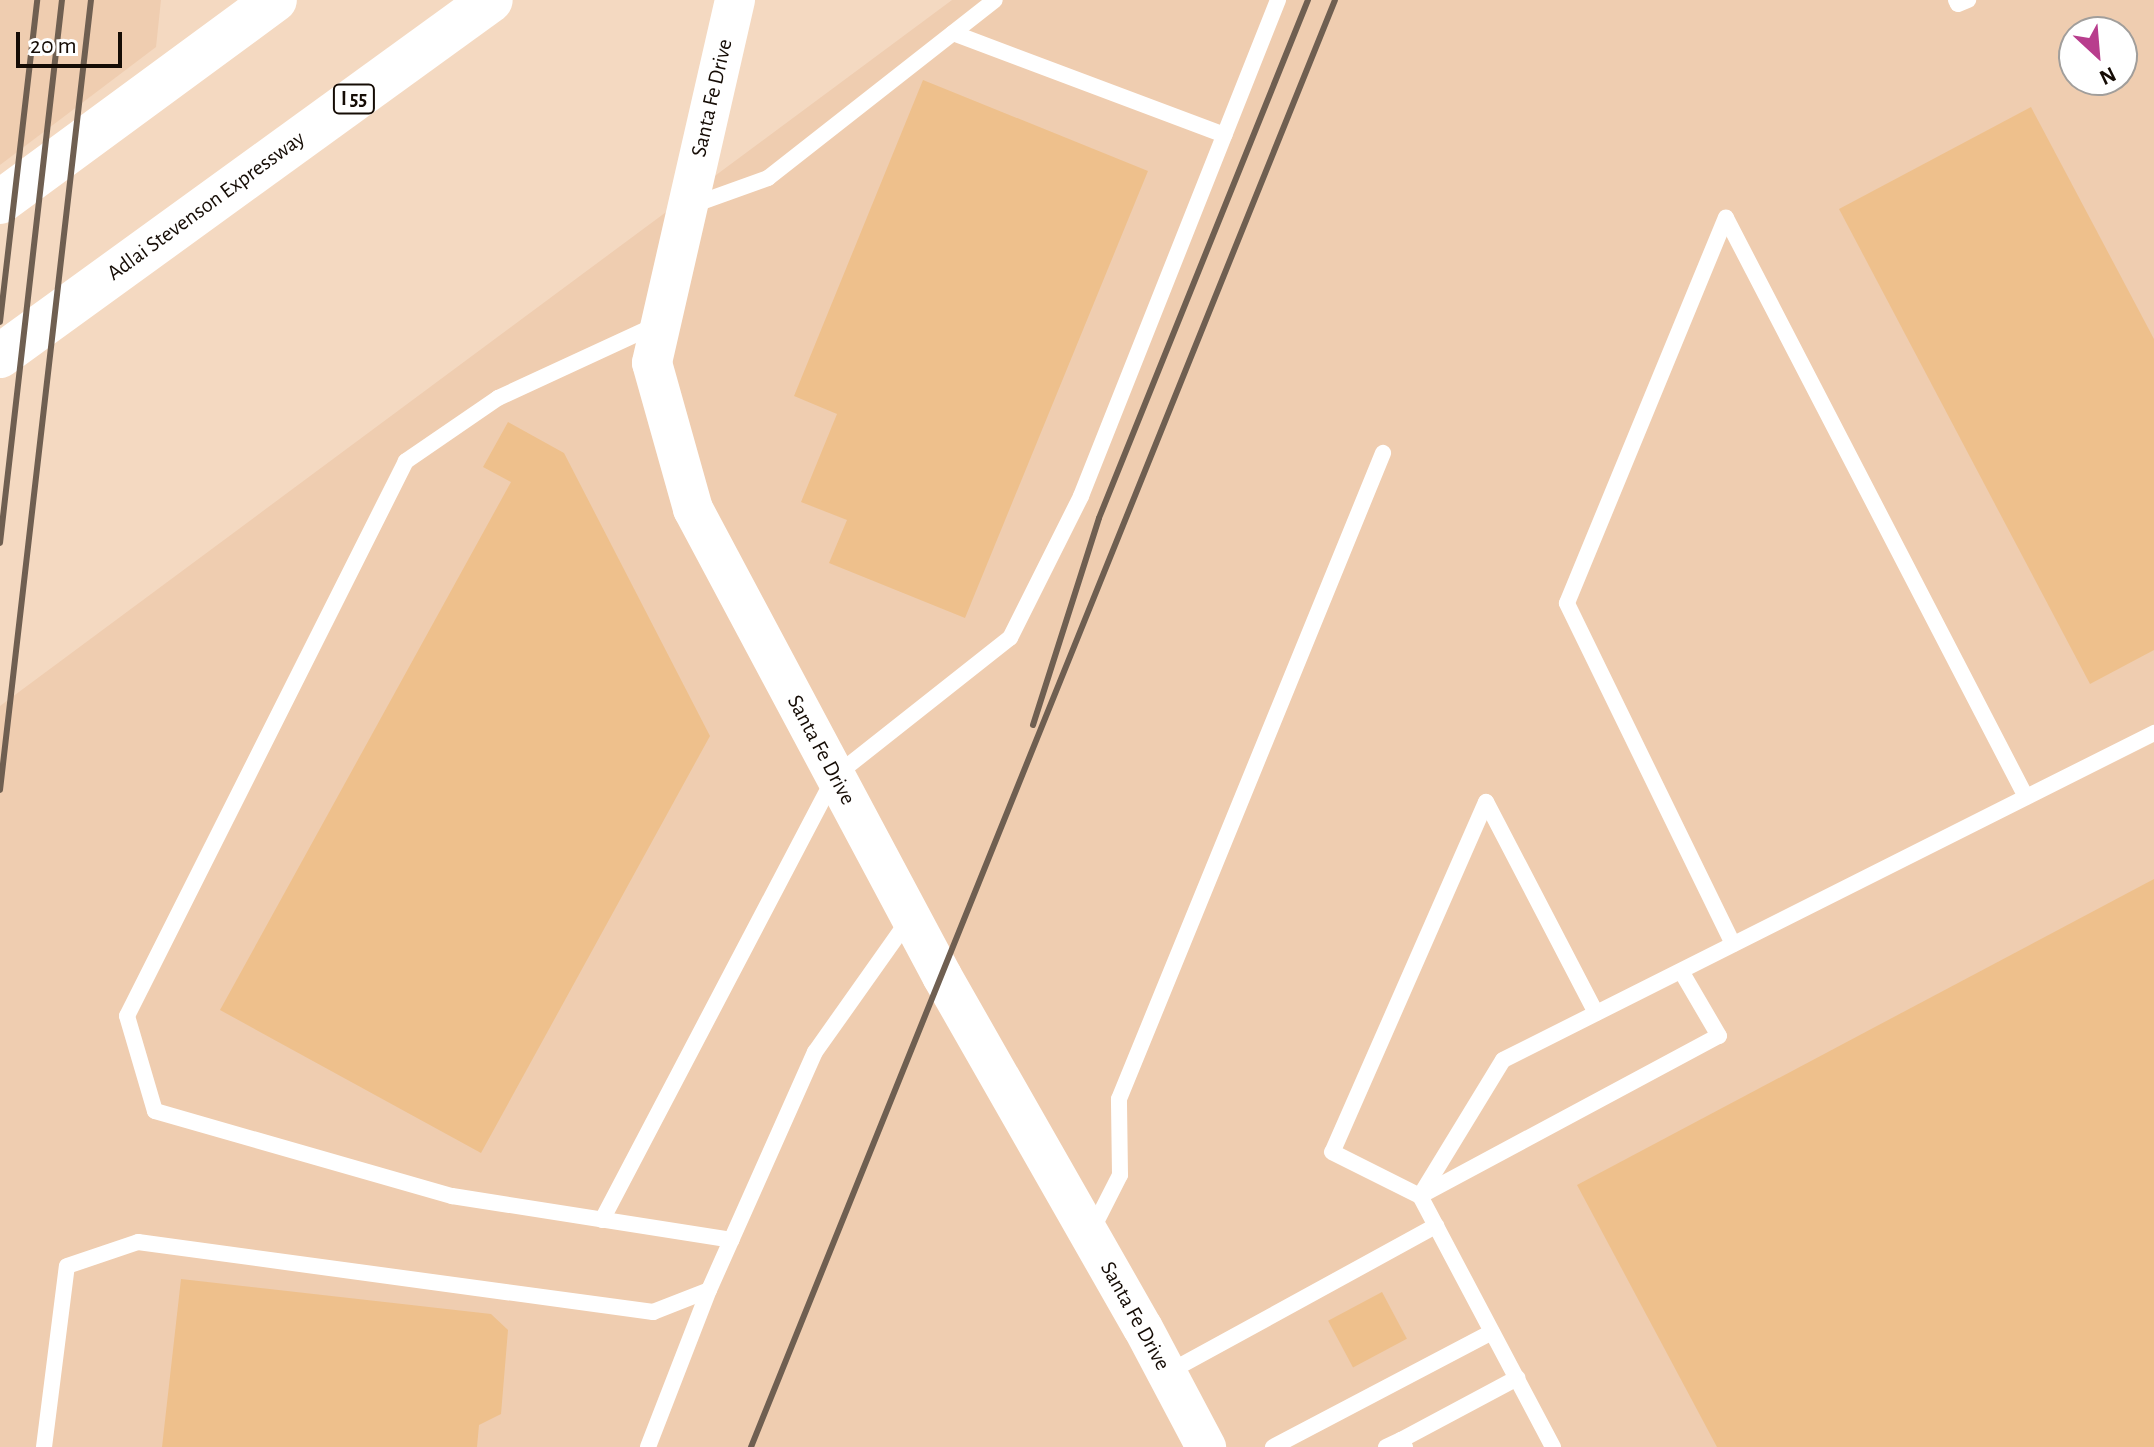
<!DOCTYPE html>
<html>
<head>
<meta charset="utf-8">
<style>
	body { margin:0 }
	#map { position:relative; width:2154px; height:1447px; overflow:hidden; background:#f4d9c1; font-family:"Alegreya Sans",sans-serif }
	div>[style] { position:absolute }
	.built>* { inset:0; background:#efcdb0 }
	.building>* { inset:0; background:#eec08c; transform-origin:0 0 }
	.service>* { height:16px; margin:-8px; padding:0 8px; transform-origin:8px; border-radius:8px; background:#fff }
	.tertiary>* { height:40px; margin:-20px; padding:0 20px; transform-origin:20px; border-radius:20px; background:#fff }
	.motorway>* { height:44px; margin:-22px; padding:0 22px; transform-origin:22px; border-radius:22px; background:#fff }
	.rail>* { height:6px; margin:-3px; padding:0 3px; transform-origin:3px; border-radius:3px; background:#6f5f51 }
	span { translate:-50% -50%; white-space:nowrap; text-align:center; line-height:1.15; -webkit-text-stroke:7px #fff; paint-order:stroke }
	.shield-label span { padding:2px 6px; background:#fff; border:2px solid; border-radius:6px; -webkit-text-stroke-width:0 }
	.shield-label { font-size:20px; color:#150c05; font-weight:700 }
	.street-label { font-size:22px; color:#150c05 }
	.north { position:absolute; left:2058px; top:16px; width:80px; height:80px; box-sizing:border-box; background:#fff; border:2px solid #a19e9b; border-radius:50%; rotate:154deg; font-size:22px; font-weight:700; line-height:32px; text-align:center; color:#150c05 }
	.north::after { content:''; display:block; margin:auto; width:28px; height:36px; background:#b83d8d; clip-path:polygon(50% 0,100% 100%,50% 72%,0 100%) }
	.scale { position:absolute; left:16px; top:32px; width:106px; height:36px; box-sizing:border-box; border:4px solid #150c05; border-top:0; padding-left:10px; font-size:24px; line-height:28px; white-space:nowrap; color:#150c05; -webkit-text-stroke:6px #fff; paint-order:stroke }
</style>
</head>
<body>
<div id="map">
	<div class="built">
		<div style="clip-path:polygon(0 0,161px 0,156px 47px,0 165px)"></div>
		<div style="clip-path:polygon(evenodd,952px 0,2154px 0,2154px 1447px,0 1447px,0 706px,952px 0,2074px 32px,2122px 32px,2122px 80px,2074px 80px,2074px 32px)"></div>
	</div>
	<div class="building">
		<div style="clip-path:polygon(923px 80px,1148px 171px,965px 618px,829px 563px,847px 520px,801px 502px,837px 414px,794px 396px)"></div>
		<div style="clip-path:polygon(2031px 107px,2154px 339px,2154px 650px,2090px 684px,1839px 209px)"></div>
		<div style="clip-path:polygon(508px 422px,564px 453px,710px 736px,481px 1153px,220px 1010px,511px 482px,483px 467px)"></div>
		<div style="clip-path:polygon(2154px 879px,2154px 1447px,1717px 1447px,1577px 1185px)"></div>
		<div style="clip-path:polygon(181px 1279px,491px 1314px,508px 1330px,501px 1414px,479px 1425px,477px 1447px,162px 1447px)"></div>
		<div style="left:1382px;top:1292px;width:53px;height:61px;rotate:62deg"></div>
	</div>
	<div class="service">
		<div style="left:1956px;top:0;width:4px;rotate:63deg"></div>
		<div style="left:1958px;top:4px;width:11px;rotate:-22deg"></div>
		<div style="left:953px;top:33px;width:290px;rotate:20.6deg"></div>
		<div style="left:693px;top:205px;width:80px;rotate:-19.8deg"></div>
		<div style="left:768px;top:178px;width:288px;rotate:-38.1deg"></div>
		<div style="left:656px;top:325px;width:174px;rotate:155.2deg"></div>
		<div style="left:498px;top:398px;width:112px;rotate:145.6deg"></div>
		<div style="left:406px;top:461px;width:621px;rotate:116.69deg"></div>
		<div style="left:127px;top:1016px;width:99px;rotate:73.6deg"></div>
		<div style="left:155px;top:1111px;width:309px;rotate:16deg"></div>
		<div style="left:452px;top:1196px;width:283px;rotate:8.9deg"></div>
		<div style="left:1733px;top:944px;width:379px;rotate:-116deg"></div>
		<div style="left:1567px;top:603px;width:417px;rotate:-67.6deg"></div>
		<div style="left:1726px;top:218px;width:652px;rotate:62.61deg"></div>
		<div style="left:1596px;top:1013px;width:238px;rotate:-117.5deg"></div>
		<div style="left:1486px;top:802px;width:382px;rotate:113.7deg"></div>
		<div style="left:1332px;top:1152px;width:98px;rotate:26.6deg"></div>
		<div style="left:1420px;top:1196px;width:339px;rotate:-28.2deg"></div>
		<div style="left:1719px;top:1036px;width:75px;rotate:-120.3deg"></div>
		<div style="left:602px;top:1220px;width:501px;rotate:-62.31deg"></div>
		<div style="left:835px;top:776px;width:223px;rotate:-38.3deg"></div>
		<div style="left:1010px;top:638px;width:159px;rotate:-63.4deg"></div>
		<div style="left:1081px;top:496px;width:534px;rotate:-68.34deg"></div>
		<div style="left:1091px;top:1232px;width:64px;rotate:-63deg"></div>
		<div style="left:1120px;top:1175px;width:76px;rotate:-90.8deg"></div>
		<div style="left:1119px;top:1099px;width:698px;rotate:-67.77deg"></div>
		<div style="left:1167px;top:1373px;width:307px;rotate:-28.7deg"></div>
		<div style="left:44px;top:1447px;width:182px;rotate:-82.8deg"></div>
		<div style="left:67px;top:1266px;width:75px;rotate:-18.7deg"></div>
		<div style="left:138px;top:1242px;width:520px;rotate:7.74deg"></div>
		<div style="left:653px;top:1312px;width:60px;rotate:-21.4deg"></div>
		<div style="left:648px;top:1447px;width:168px;rotate:-68.8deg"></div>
		<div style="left:709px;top:1290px;width:261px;rotate:-66deg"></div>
		<div style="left:815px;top:1052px;width:164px;rotate:-54.7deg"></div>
		<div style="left:1273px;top:1447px;width:247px;rotate:-27.7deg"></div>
		<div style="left:1386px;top:1447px;width:17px;rotate:-25deg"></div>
		<div style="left:1405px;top:1447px;width:8px;rotate:-120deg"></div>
		<div style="left:1401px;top:1440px;width:132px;rotate:-28.1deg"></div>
		<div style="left:1553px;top:1447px;width:284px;rotate:-117.9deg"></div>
		<div style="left:1420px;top:1196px;width:159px;rotate:-58.6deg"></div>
		<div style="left:1503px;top:1060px;width:729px;rotate:-26.67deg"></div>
	</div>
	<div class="tertiary">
		<div style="left:735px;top:0;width:372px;rotate:102.9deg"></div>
		<div style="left:652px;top:363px;width:152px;rotate:74.3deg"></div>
		<div style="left:693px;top:509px;width:529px;rotate:61.93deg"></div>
		<div style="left:942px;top:976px;width:405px;rotate:60.3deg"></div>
		<div style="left:1143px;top:1328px;width:135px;rotate:62.1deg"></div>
	</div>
	<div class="motorway">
		<div style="left:0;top:202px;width:341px;rotate:-36.3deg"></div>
		<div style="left:0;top:356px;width:606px;rotate:-35.94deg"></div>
	</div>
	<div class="rail">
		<div style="left:0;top:322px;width:324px;rotate:-83.4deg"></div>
		<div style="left:0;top:543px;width:547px;rotate:-83.49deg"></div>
		<div style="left:1033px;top:725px;width:217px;rotate:-72.3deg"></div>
		<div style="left:1099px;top:518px;width:559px;rotate:-68.03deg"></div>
		<div style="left:0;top:790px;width:795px;rotate:-83.43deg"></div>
		<div style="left:751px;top:1447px;width:1560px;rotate:-68.02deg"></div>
	</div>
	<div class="shield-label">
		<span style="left:354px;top:99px">I 55</span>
	</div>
	<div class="street-label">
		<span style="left:712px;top:98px;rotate:-77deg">Santa Fe Drive</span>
		<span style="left:206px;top:206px;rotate:-36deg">Adlai Stevenson Expressway</span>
		<span style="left:821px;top:750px;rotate:62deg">Santa Fe Drive</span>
		<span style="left:1135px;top:1316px;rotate:61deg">Santa Fe Drive</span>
	</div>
	<div class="north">N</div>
	<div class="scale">20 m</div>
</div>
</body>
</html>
